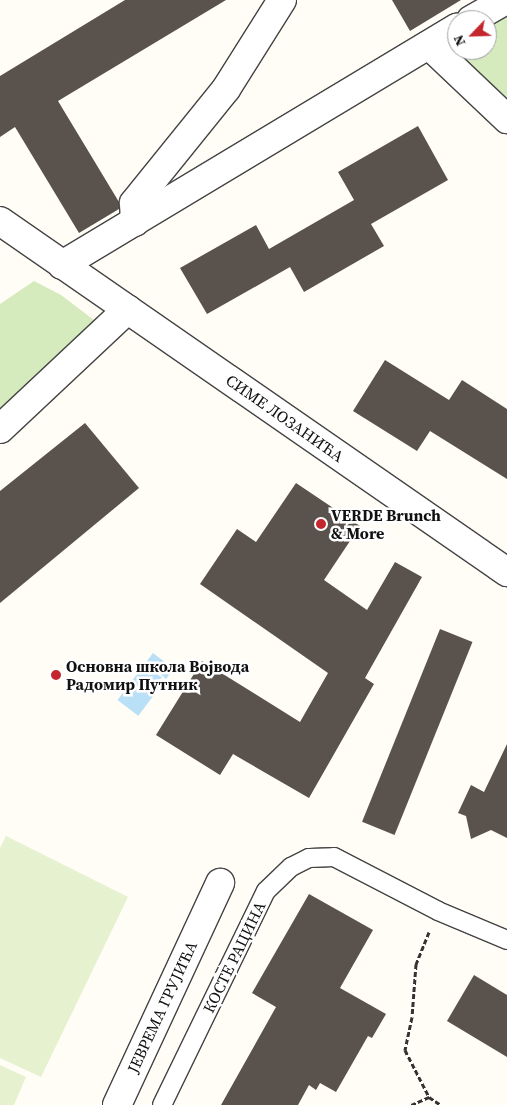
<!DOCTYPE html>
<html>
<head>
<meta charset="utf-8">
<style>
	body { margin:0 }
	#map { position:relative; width:507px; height:1105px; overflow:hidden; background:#fffdf5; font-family:"Source Serif 4",serif }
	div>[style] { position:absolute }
	.green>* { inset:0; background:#d5ebbd }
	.pitch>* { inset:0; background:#e6f2cf }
	.water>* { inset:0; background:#b9e0f7; transform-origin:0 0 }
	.building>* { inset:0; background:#5a524d; transform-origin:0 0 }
	.path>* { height:3px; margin-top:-1.5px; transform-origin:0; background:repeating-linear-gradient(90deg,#333 0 5px,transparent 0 7.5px) }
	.roads { filter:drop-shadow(1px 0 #444) drop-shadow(-1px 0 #444) drop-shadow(0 1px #444) drop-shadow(0 -1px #444) }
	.service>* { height:18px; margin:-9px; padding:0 9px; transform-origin:9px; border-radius:9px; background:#fff }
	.minor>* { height:28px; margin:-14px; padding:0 14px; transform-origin:14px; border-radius:14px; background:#fff }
	.dots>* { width:14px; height:14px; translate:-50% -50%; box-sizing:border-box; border:2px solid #fff; border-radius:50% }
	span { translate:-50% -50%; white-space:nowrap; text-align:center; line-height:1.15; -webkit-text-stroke:5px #fff; paint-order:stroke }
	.street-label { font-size:16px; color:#111 }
	.poi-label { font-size:16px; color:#111; font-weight:700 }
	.left { translate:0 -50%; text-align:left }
	.north { position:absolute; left:447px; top:10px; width:50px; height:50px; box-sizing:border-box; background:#fff; border:1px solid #a0a0a0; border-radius:50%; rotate:246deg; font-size:14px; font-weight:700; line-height:20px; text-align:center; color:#111 }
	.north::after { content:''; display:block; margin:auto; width:18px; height:22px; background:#c4262e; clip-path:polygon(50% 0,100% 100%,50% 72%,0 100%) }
</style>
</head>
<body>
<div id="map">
	<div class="green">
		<div style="clip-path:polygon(507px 0,507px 119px,429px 45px,457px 28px,457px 50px,487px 50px,487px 20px)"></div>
		<div style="clip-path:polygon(34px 281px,61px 295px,107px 330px,0 429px,0 304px)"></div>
	</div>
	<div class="pitch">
		<div style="clip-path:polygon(6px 836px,128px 897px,41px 1077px,0 1058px,0 848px)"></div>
		<div style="clip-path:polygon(0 1065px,26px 1077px,14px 1105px,0 1105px)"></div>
	</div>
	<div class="water">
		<div style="left:153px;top:653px;width:26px;height:59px;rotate:37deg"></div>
	</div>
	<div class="building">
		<div style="clip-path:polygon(125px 0,226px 0,58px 101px,119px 202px,119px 209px,79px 233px,15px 127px,0 137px,0 76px)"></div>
		<div style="clip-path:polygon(392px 0,461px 0,410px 31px)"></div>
		<div style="clip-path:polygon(418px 126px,448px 180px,371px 224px,384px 246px,304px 292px,290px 267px,207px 314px,180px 268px,256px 225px,269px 249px,354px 200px,338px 172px)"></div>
		<div style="clip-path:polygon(385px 360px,449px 400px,462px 380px,507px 409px,507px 479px,430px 431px,417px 451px,353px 411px)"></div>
		<div style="clip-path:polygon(85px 423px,139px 488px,0 603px,0 491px)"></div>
		<div style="clip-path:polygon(296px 483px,360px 526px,324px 580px,367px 610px,395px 562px,422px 577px,365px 678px,374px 684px,309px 798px,233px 754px,220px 775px,156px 735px,202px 661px,300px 722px,328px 673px,200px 584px,237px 529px,256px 542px)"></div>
		<div style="left:440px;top:629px;width:35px;height:208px;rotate:22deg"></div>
		<div style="clip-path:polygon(507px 744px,507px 838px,491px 830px,471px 839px,466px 816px,458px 813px,471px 785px,484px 792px)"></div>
		<div style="clip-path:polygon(309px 894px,373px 930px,340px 988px,386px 1014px,372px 1038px,368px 1036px,336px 1092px,320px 1083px,316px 1090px,309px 1085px,298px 1105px,221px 1105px,276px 1007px,252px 993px)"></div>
		<div style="clip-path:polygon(474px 975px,507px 995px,507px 1057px,447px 1021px)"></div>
	</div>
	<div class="path">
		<div style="left:429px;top:932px;width:35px;rotate:112deg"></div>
		<div style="left:416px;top:964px;width:53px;rotate:94.3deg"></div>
		<div style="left:412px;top:1017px;width:34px;rotate:102deg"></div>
		<div style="left:405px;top:1050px;width:53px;rotate:62.9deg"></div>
		<div style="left:429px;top:1097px;width:14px;rotate:34deg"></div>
		<div style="left:411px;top:1105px;width:20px;rotate:-24deg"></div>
	</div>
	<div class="roads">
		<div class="service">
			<div style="left:162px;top:1105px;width:238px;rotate:-64.1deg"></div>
			<div style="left:266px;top:891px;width:35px;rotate:-44deg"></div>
			<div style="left:291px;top:867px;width:20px;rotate:-27deg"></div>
			<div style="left:309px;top:858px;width:25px;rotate:-2deg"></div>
			<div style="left:334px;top:857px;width:117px;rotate:27.4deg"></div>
			<div style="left:438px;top:911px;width:75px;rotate:22.8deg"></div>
		</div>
		<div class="minor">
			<div style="left:471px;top:20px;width:40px;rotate:-29.7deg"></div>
			<div style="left:429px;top:45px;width:108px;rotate:43.5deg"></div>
			<div style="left:0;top:221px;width:617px;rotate:34.7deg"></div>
			<div style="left:135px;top:222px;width:19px;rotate:-93deg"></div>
			<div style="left:134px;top:203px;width:146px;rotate:-51.1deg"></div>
			<div style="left:226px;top:89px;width:105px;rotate:-57.8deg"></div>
			<div style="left:62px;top:265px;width:461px;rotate:-31deg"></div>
			<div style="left:0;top:429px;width:175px;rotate:-43.2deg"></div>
			<div style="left:117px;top:1105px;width:245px;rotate:-65.1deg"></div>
		</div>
	</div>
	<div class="dots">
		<div style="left:321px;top:524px;background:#c4262e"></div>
		<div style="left:56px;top:675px;background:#c4262e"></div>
	</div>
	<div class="street-label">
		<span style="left:285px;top:418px;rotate:35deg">СИМЕ ЛОЗАНИЋА</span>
		<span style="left:234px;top:957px;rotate:-64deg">КОСТЕ РАЦИНА</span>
		<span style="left:162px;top:1007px;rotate:-65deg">ЈЕВРЕМА ГРУЈИЋА</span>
	</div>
	<div class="poi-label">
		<span class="left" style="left:331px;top:524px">VERDE Brunch<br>&amp; More</span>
		<span class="left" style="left:66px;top:675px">Основна школа Војвода<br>Радомир Путник</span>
	</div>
	<div class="north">N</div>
</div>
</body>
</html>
